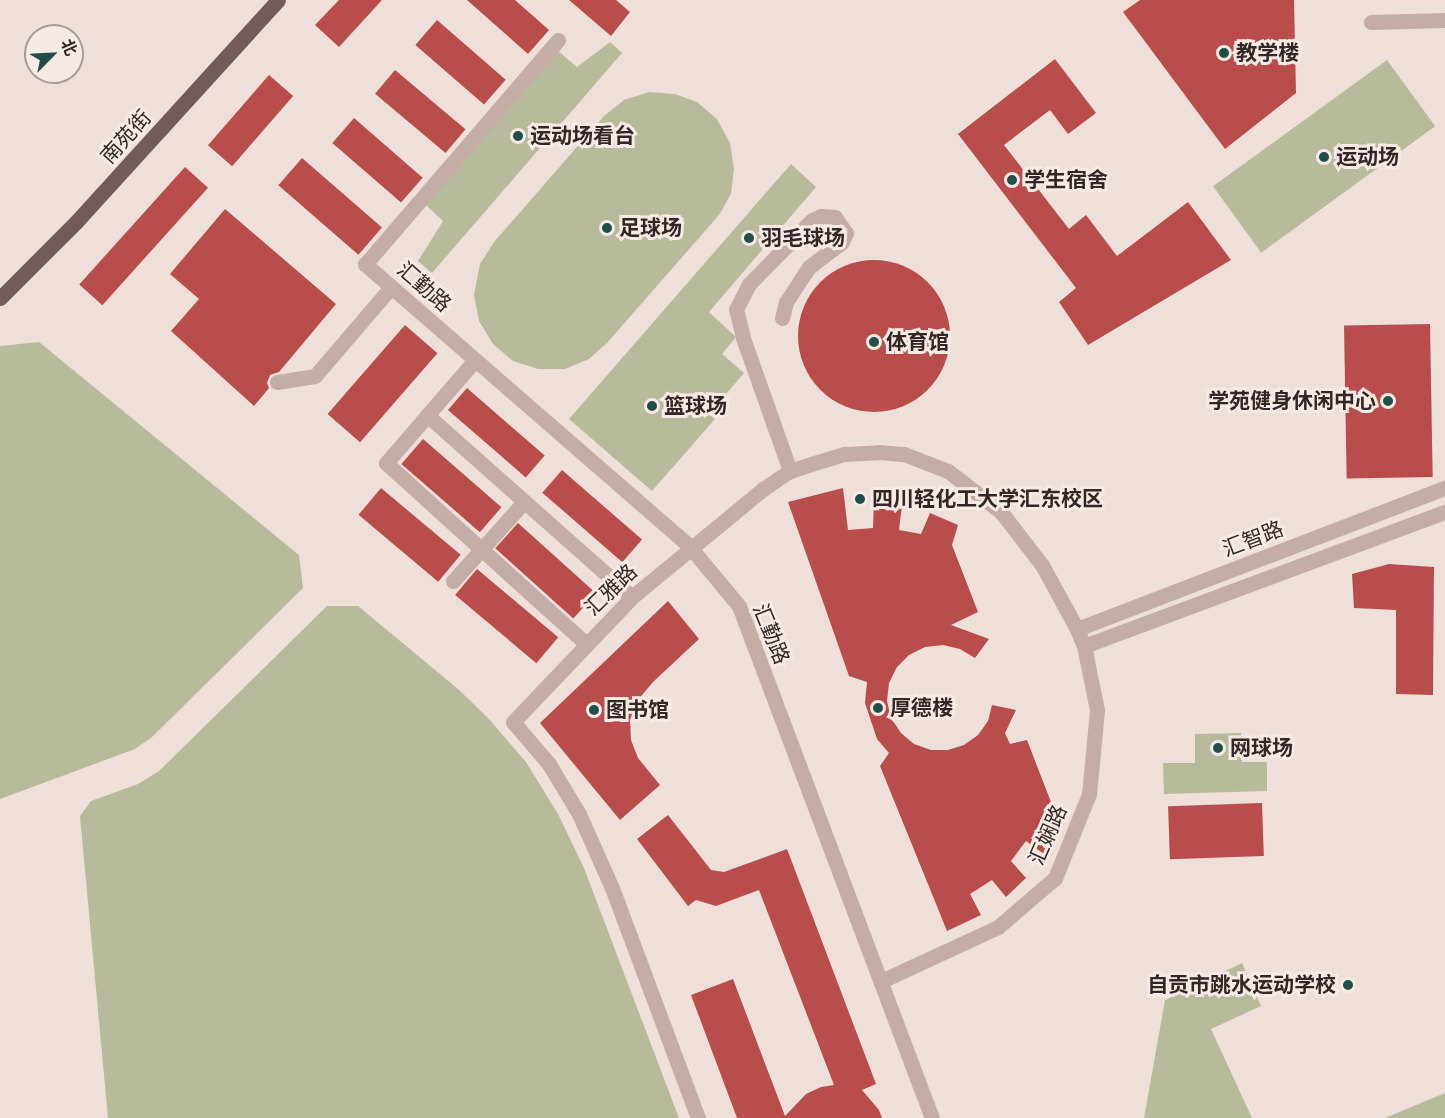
<!DOCTYPE html>
<html>
<head>
<meta charset="utf-8">
<style>
	body { margin:0 }
	#map { position:relative; width:1445px; height:1118px; overflow:hidden; background:#eedfd9; font-family:Figtree,"Noto Sans SC",sans-serif }
	div>[style] { position:absolute }
	.green>* { inset:0; background:#b8bb9b; transform-origin:0 0 }
	.building>* { inset:0; background:#b94d4c; transform-origin:0 0 }
	.round { border-radius:50% }
	.minor>* { height:15px; margin:-7.5px; padding:0 7.5px; transform-origin:7.5px; border-radius:7.5px; background:#c5ada7 }
	.major>* { height:15px; margin:-7.5px; padding:0 7.5px; transform-origin:7.5px; border-radius:7.5px; background:#725c59 }
	.dots>* { width:16px; height:16px; translate:-50% -50%; box-sizing:border-box; border:3px solid #f6eae5; border-radius:50% }
	span { translate:-50% -50%; white-space:nowrap; text-align:center; line-height:1.15; -webkit-text-stroke:6px #f6eae5; paint-order:stroke }
	.poi-label { font-size:21px; color:#322726; font-weight:700 }
	.left { translate:0 -50%; text-align:left }
	.right { translate:-100% -50%; text-align:right }
	.street-label { font-size:21px; color:#322726 }
	.north { position:absolute; left:24px; top:24px; width:60px; height:60px; box-sizing:border-box; background:#f6eae5; border:2px solid #a89c99; border-radius:50%; rotate:66deg; font-size:16px; font-weight:700; line-height:24px; text-align:center; color:#322726 }
	.north::after { content:''; display:block; margin:auto; width:21px; height:27px; background:#214f47; clip-path:polygon(50% 0,100% 100%,50% 72%,0 100%) }
</style>
</head>
<body>
<div id="map">
	<div class="green">
		<div style="clip-path:polygon(610px 42px,622px 53px,432px 273px,418px 261px,443px 221px,425px 204px,558px 51px,577px 67px)"></div>
		<div style="left:1387px;top:60px;width:82px;height:215px;rotate:54deg"></div>
		<div style="clip-path:polygon(649px 92px,675px 94px,697px 102px,717px 119px,730px 143px,734px 169px,731px 194px,719px 215px,607px 343px,589px 359px,565px 369px,538px 369px,513px 361px,493px 344px,479px 321px,474px 295px,480px 264px,494px 242px,604px 116px,624px 100px)"></div>
		<div style="clip-path:polygon(791px 164px,816px 187px,709px 312px,736px 337px,722px 354px,744px 373px,709px 414px,715px 419px,652px 491px,569px 419px)"></div>
		<div style="clip-path:polygon(39px 342px,299px 555px,303px 588px,152px 737px,135px 749px,0 799px,0 346px)"></div>
		<div style="clip-path:polygon(327px 606px,358px 606px,458px 689px,488px 718px,526px 762px,558px 814px,584px 868px,679px 1118px,108px 1118px,80px 816px,91px 801px,138px 784px,159px 771px)"></div>
		<div style="clip-path:polygon(1241px 733px,1242px 762px,1267px 762px,1267px 791px,1164px 794px,1163px 763px,1195px 763px,1195px 734px)"></div>
		<div style="clip-path:polygon(1242px 963px,1261px 1006px,1211px 1029px,1252px 1118px,1144px 1118px,1165px 1000px)"></div>
		<div style="clip-path:polygon(1445px 1093px,1445px 1118px,1385px 1118px)"></div>
	</div>
	<div class="building">
		<div style="clip-path:polygon(339px 0,382px 0,339px 47px,315px 25px)"></div>
		<div style="clip-path:polygon(467px 0,515px 0,549px 30px,528px 54px)"></div>
		<div style="clip-path:polygon(569px 0,616px 0,630px 12px,611px 36px)"></div>
		<div style="clip-path:polygon(1140px 0,1294px 0,1296px 93px,1225px 149px,1123px 12px)"></div>
		<div style="left:437px;top:20px;width:91px;height:33px;rotate:41deg"></div>
		<div style="clip-path:polygon(1055px 59px,1096px 113px,1068px 134px,1050px 110px,1004px 145px,1069px 229px,1086px 215px,1117px 256px,1188px 202px,1231px 260px,1088px 345px,1059px 302px,1076px 288px,958px 134px)"></div>
		<div style="left:395px;top:70px;width:92px;height:31px;rotate:40deg"></div>
		<div style="left:269px;top:75px;width:32px;height:93px;rotate:41deg"></div>
		<div style="left:354px;top:118px;width:91px;height:33px;rotate:41deg"></div>
		<div style="left:302px;top:158px;width:106px;height:36px;rotate:41deg"></div>
		<div style="left:185px;top:167px;width:31px;height:158px;rotate:42deg"></div>
		<div style="clip-path:polygon(225px 209px,336px 304px,279px 372px,270px 375px,267px 383px,269px 388px,254px 406px,171px 331px,199px 299px,170px 274px)"></div>
		<div class="round" style="left:798px;top:260px;width:152px;height:152px"></div>
		<div style="left:1430px;top:324px;width:153px;height:86px;rotate:89deg"></div>
		<div style="left:405px;top:325px;width:43px;height:118px;rotate:41deg"></div>
		<div style="left:467px;top:388px;width:103px;height:29px;rotate:41deg"></div>
		<div style="left:423px;top:439px;width:104px;height:33px;rotate:41deg"></div>
		<div style="left:562px;top:470px;width:106px;height:30px;rotate:41deg"></div>
		<div style="left:381px;top:488px;width:104px;height:35px;rotate:40deg"></div>
		<div style="clip-path:polygon(843px 488px,848px 530px,873px 528px,874px 502px,902px 505px,899px 530px,921px 534px,930px 513px,958px 525px,952px 545px,978px 612px,951px 625px,989px 639px,975px 658px,960px 649px,943px 645px,925px 647px,909px 655px,897px 667px,889px 683px,887px 701px,891px 718px,901px 733px,914px 744px,931px 750px,948px 750px,964px 745px,978px 735px,988px 721px,992px 705px,1016px 710px,1005px 733px,1010px 744px,1027px 740px,1061px 828px,1044px 854px,1026px 841px,1011px 861px,1026px 878px,1006px 897px,992px 880px,970px 894px,981px 915px,947px 931px,880px 766px,889px 753px,877px 739px,865px 703px,867px 682px,849px 676px,788px 502px)"></div>
		<div style="left:518px;top:523px;width:105px;height:34px;rotate:42deg"></div>
		<div style="clip-path:polygon(1389px 564px,1434px 567px,1433px 695px,1396px 694px,1396px 610px,1354px 608px,1352px 574px)"></div>
		<div style="left:477px;top:569px;width:106px;height:34px;rotate:40deg"></div>
		<div style="clip-path:polygon(668px 601px,699px 639px,653px 682px,637px 701px,630px 720px,631px 740px,638px 758px,660px 785px,620px 820px,540px 723px)"></div>
		<div style="left:1262px;top:803px;width:53px;height:94px;rotate:88deg"></div>
		<div style="clip-path:polygon(668px 815px,711px 870px,724px 872px,787px 849px,876px 1084px,862px 1090px,879px 1110px,882px 1118px,737px 1118px,691px 995px,733px 979px,785px 1116px,806px 1094px,821px 1087px,834px 1085px,759px 890px,716px 906px,696px 900px,688px 906px,637px 839px)"></div>
	</div>
	<div class="minor">
		<div style="left:1371px;top:22px;width:74px;rotate:-1.5deg"></div>
		<div style="left:558px;top:40px;width:296px;rotate:130.7deg"></div>
		<div style="left:365px;top:264px;width:431px;rotate:41deg"></div>
		<div style="left:690px;top:547px;width:77px;rotate:50.3deg"></div>
		<div style="left:739px;top:606px;width:547px;rotate:69.35deg"></div>
		<div style="left:782px;top:318px;width:16px;rotate:-76deg"></div>
		<div style="left:786px;top:302px;width:42px;rotate:-56.7deg"></div>
		<div style="left:809px;top:267px;width:41px;rotate:-37.1deg"></div>
		<div style="left:842px;top:242px;width:10px;rotate:-66deg"></div>
		<div style="left:846px;top:233px;width:19px;rotate:-125deg"></div>
		<div style="left:835px;top:217px;width:14px;rotate:-176deg"></div>
		<div style="left:821px;top:216px;width:10px;rotate:156deg"></div>
		<div style="left:812px;top:220px;width:90px;rotate:134.5deg"></div>
		<div style="left:749px;top:284px;width:28px;rotate:117deg"></div>
		<div style="left:736px;top:309px;width:30px;rotate:76deg"></div>
		<div style="left:743px;top:338px;width:141px;rotate:70.5deg"></div>
		<div style="left:475px;top:360px;width:136px;rotate:130.8deg"></div>
		<div style="left:386px;top:463px;width:270px;rotate:42.1deg"></div>
		<div style="left:277px;top:382px;width:38px;rotate:-9deg"></div>
		<div style="left:315px;top:376px;width:117px;rotate:-49.5deg"></div>
		<div style="left:427px;top:415px;width:274px;rotate:41.6deg"></div>
		<div style="left:453px;top:581px;width:106px;rotate:-48.1deg"></div>
		<div style="left:1077px;top:629px;width:394px;rotate:-21deg"></div>
		<div style="left:1084px;top:646px;width:385px;rotate:-20.4deg"></div>
		<div style="left:698px;top:1118px;width:246px;rotate:-110.5deg"></div>
		<div style="left:612px;top:888px;width:81px;rotate:-114deg"></div>
		<div style="left:579px;top:814px;width:58px;rotate:-121deg"></div>
		<div style="left:549px;top:764px;width:55px;rotate:-130.6deg"></div>
		<div style="left:513px;top:722px;width:173px;rotate:-46.4deg"></div>
		<div style="left:632px;top:597px;width:170px;rotate:-39.5deg"></div>
		<div style="left:763px;top:489px;width:32px;rotate:-34deg"></div>
		<div style="left:790px;top:471px;width:22px;rotate:-18deg"></div>
		<div style="left:811px;top:464px;width:34px;rotate:-17deg"></div>
		<div style="left:844px;top:454px;width:35px;rotate:-3deg"></div>
		<div style="left:879px;top:452px;width:25px;rotate:5deg"></div>
		<div style="left:904px;top:454px;width:47px;rotate:21.1deg"></div>
		<div style="left:948px;top:471px;width:67px;rotate:37.7deg"></div>
		<div style="left:1001px;top:512px;width:67px;rotate:52.3deg"></div>
		<div style="left:1042px;top:565px;width:73px;rotate:61.3deg"></div>
		<div style="left:1077px;top:629px;width:18px;rotate:68deg"></div>
		<div style="left:1084px;top:646px;width:65px;rotate:78.5deg"></div>
		<div style="left:1097px;top:710px;width:84px;rotate:95.4deg"></div>
		<div style="left:1089px;top:794px;width:91px;rotate:112deg"></div>
		<div style="left:1055px;top:878px;width:75px;rotate:139.3deg"></div>
		<div style="left:998px;top:927px;width:129px;rotate:155.2deg"></div>
	</div>
	<div class="major">
		<div style="left:0;top:298px;width:107px;rotate:-45deg"></div>
		<div style="left:76px;top:222px;width:300px;rotate:-47.7deg"></div>
	</div>
	<div class="dots">
		<div style="left:1224px;top:53px;background:#214f47"></div>
		<div style="left:518px;top:136px;background:#214f47"></div>
		<div style="left:1324px;top:157px;background:#214f47"></div>
		<div style="left:1012px;top:180px;background:#214f47"></div>
		<div style="left:607px;top:228px;background:#214f47"></div>
		<div style="left:749px;top:238px;background:#214f47"></div>
		<div style="left:874px;top:342px;background:#214f47"></div>
		<div style="left:1388px;top:401px;background:#214f47"></div>
		<div style="left:652px;top:406px;background:#214f47"></div>
		<div style="left:860px;top:499px;background:#214f47"></div>
		<div style="left:878px;top:708px;background:#214f47"></div>
		<div style="left:594px;top:710px;background:#214f47"></div>
		<div style="left:1218px;top:748px;background:#214f47"></div>
		<div style="left:1348px;top:985px;background:#214f47"></div>
	</div>
	<div class="poi-label">
		<span class="left" style="left:1236px;top:53px">教学楼</span>
		<span class="left" style="left:530px;top:136px">运动场看台</span>
		<span class="left" style="left:1336px;top:157px">运动场</span>
		<span class="left" style="left:1024px;top:180px">学生宿舍</span>
		<span class="left" style="left:619px;top:228px">足球场</span>
		<span class="left" style="left:761px;top:238px">羽毛球场</span>
		<span class="left" style="left:886px;top:342px">体育馆</span>
		<span class="right" style="left:1376px;top:401px">学苑健身休闲中心</span>
		<span class="left" style="left:664px;top:406px">篮球场</span>
		<span class="left" style="left:872px;top:499px">四川轻化工大学汇东校区</span>
		<span class="left" style="left:890px;top:708px">厚德楼</span>
		<span class="left" style="left:606px;top:710px">图书馆</span>
		<span class="left" style="left:1230px;top:748px">网球场</span>
		<span class="right" style="left:1336px;top:985px">自贡市跳水运动学校</span>
	</div>
	<div class="street-label">
		<span style="left:126px;top:137px;rotate:-48deg">南苑街</span>
		<span style="left:424px;top:287px;rotate:41deg">汇勤路</span>
		<span style="left:1253px;top:539px;rotate:-21deg">汇智路</span>
		<span style="left:611px;top:590px;rotate:-44deg">汇雅路</span>
		<span style="left:771px;top:634px;rotate:68deg">汇勤路</span>
		<span style="left:1048px;top:835px;rotate:-66deg">汇娴路</span>
	</div>
	<div class="north">北</div>
</div>
</body>
</html>
